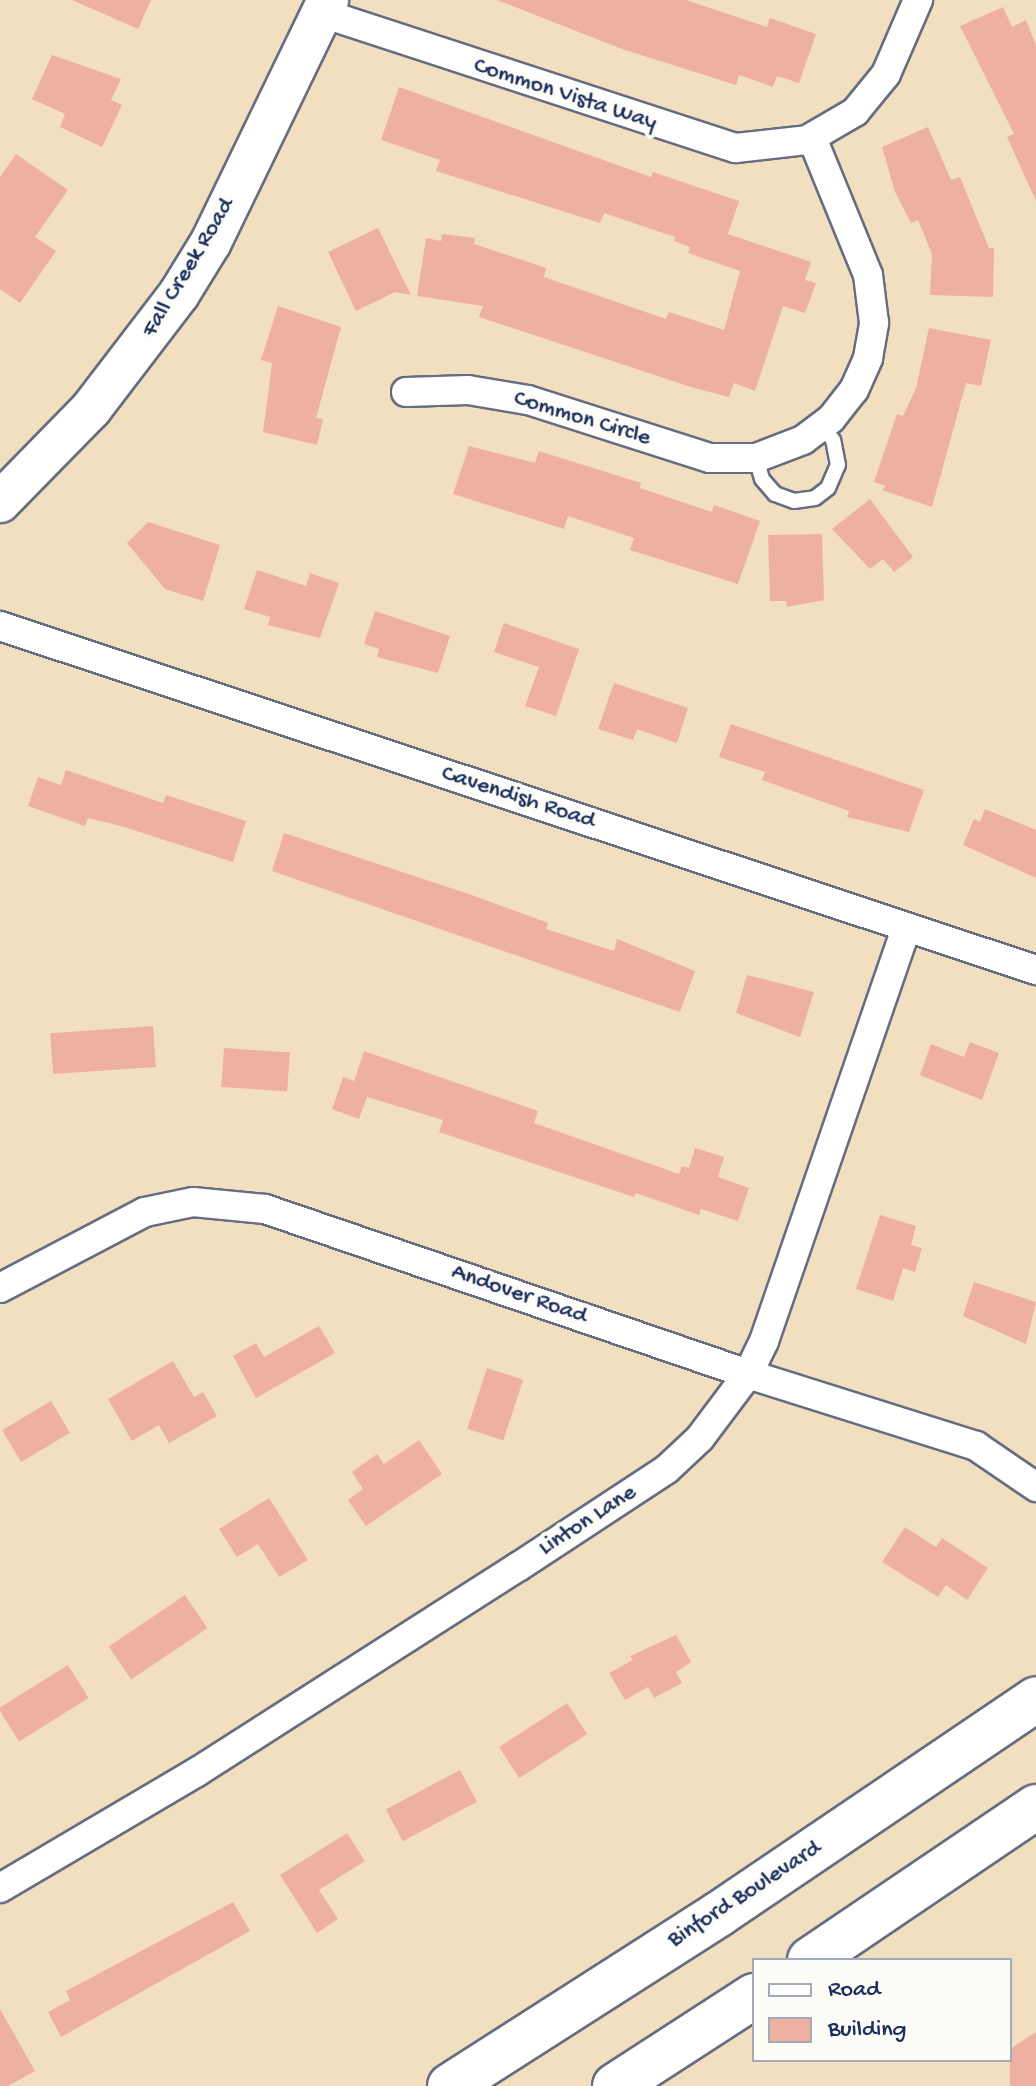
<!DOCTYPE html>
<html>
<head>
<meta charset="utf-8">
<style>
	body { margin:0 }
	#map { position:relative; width:1036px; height:2086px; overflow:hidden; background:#f2dfc0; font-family:"Gochi Hand",sans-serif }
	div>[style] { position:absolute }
	.building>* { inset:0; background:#eeb1a0; transform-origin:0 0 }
	.roads { filter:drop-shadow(2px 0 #666d80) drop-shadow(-2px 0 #666d80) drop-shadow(0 2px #666d80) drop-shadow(0 -2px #666d80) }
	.service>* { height:14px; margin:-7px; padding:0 7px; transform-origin:7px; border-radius:7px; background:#fff }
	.minor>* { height:28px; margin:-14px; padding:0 14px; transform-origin:14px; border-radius:14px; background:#fff }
	.secondary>* { height:40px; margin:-20px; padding:0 20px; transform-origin:20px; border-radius:20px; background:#fff }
	.primary>* { height:44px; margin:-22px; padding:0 22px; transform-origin:22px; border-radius:22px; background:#fff }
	span { translate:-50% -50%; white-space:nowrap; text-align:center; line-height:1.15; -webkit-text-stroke:8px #fdfcf7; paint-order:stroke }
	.street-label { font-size:24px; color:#1b2f5e }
	.legend { position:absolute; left:752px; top:1958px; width:260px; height:104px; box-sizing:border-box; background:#fdfcf7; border:2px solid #a3aaba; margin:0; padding:10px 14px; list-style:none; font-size:24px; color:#1b2f5e }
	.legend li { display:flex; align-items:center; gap:16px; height:40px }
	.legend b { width:40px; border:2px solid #a3aaba }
</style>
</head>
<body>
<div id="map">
	<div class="building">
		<div style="clip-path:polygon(72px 0,151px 0,138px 29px)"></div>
		<div style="clip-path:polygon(497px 0,686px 0,767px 27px,770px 18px,816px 34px,799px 83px,777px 76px,773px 87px,739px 75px,736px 85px,622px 49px)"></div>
		<div style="clip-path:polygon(1003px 7px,1012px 27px,1026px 20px,1036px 45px,1036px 201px,1007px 137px,1014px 134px,960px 26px)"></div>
		<div style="clip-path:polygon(52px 55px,121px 79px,111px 100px,122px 105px,102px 147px,60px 127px,65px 114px,32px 99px)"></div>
		<div style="clip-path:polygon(399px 87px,651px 177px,653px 172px,739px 201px,728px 234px,811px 262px,805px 280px,816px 283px,805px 313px,783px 306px,755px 391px,734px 383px,729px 397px,694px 388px,479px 317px,483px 306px,417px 296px,426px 238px,441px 241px,442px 234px,475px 238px,474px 244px,546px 268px,544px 277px,666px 319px,669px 312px,724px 330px,740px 271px,688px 253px,690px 247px,674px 241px,675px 237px,604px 213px,600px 223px,436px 171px,440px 160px,381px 140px)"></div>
		<div style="clip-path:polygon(928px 127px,951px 180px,960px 177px,989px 248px,994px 248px,993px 297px,930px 295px,932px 254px,918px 220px,911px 223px,895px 192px,882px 147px)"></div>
		<div style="clip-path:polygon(16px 154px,68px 190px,35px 237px,56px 251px,20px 303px,0 289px,0 177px)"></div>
		<div style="clip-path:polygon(378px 228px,411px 295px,395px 292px,356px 311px,328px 252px)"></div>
		<div style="clip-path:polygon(278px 306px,341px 327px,316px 418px,323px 419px,317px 445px,263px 432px,272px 363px,261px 360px)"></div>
		<div style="clip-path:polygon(929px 328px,991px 340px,981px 386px,966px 383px,932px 507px,882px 490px,886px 486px,874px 482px,897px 414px,903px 416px,916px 388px)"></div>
		<div style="clip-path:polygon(469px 446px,535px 463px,539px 451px,641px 483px,640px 488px,712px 512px,714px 505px,760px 521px,738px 584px,630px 550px,634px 538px,568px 516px,564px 529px,453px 494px)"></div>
		<div style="clip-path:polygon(870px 499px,913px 557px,894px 572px,883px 559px,870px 569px,832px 529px)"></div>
		<div style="clip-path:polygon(148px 522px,220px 545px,203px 601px,165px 589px,127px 543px)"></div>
		<div style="clip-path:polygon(822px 534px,824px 600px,787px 607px,786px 601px,770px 601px,768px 535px)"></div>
		<div style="clip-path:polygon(257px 570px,306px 586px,310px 573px,339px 583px,320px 638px,268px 625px,270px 617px,244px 609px)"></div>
		<div style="clip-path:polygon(375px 611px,450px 636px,438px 673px,377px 657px,379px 649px,364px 644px)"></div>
		<div style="clip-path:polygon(504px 623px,579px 649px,556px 716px,525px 706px,539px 667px,494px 652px)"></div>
		<div style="clip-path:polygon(614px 683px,688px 708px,677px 743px,637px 729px,633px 740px,598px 729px)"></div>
		<div style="clip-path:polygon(731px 724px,924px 790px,909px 832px,847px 817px,849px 811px,762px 780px,765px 772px,719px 757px)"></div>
		<div style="clip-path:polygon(66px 770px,163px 803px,166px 795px,246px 821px,233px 862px,121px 826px,88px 818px,85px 826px,28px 806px,38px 777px,61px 785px)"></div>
		<div style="clip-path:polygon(985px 809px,1036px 830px,1036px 878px,963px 845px,974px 819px,980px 822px)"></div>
		<div style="clip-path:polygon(284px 833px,469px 894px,548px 923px,546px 929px,614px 951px,617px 939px,695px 971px,680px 1012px,272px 871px)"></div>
		<div style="clip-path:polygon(747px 975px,814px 992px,800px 1037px,736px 1013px)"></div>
		<div style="left:153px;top:1026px;width:41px;height:103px;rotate:86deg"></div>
		<div style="clip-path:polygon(970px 1042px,999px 1053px,982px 1100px,920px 1075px,931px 1044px,964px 1057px)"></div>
		<div style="left:224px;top:1048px;width:66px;height:39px;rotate:4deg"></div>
		<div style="clip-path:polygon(364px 1051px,538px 1111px,534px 1123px,679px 1174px,682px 1166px,689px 1168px,695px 1148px,724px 1157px,718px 1177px,749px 1188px,738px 1221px,701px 1209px,699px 1215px,636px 1193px,634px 1197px,439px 1132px,443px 1120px,367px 1097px,359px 1119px,332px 1109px,343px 1077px,354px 1081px)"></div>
		<div style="clip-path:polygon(880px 1215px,916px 1226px,911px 1245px,922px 1248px,915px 1272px,903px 1268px,893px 1301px,856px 1289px)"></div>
		<div style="clip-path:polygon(974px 1282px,1036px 1302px,1026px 1344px,963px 1316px)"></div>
		<div style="clip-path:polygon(319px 1326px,335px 1353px,256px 1398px,233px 1356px,256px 1343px,264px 1357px)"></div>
		<div style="clip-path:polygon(173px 1361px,194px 1397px,203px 1392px,217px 1416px,169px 1443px,159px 1425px,132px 1441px,108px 1399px)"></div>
		<div style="left:487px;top:1368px;width:38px;height:64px;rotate:18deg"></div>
		<div style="left:51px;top:1401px;width:37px;height:57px;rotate:59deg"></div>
		<div style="clip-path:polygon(419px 1440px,442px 1474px,366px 1526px,348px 1500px,363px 1489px,352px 1472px,377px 1454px,384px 1464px)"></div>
		<div style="clip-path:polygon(269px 1498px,308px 1560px,279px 1577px,258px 1544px,237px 1557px,219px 1529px)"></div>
		<div style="clip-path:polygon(905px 1527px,936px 1547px,942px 1538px,988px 1568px,967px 1600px,946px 1585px,938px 1597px,882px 1562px)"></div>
		<div style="left:185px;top:1595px;width:40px;height:92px;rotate:56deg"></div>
		<div style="clip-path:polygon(676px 1635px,691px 1662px,676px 1672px,682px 1683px,654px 1698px,648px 1687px,625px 1700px,609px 1673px,633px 1660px,630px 1656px)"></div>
		<div style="left:68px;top:1665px;width:39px;height:82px;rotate:58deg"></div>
		<div style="left:567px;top:1703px;width:37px;height:81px;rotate:57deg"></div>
		<div style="left:460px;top:1770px;width:36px;height:84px;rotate:62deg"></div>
		<div style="clip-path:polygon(347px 1833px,365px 1861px,319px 1890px,338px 1919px,317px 1933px,280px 1875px)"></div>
		<div style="clip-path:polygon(233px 1902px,250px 1931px,61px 2037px,48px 2012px,70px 2000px,66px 1991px)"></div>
		<div style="clip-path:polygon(0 2009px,35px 2071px,8px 2086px,0 2086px)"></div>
		<div style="clip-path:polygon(1036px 2032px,1036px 2086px,1010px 2086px,1010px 2049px)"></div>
	</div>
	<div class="roads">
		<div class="service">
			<div style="left:756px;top:458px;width:22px;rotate:74deg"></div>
			<div style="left:762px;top:479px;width:20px;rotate:49deg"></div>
			<div style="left:775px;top:494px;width:20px;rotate:20deg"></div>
			<div style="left:794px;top:501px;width:21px;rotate:-8deg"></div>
			<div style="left:815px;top:498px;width:16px;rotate:-38deg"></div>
			<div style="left:828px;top:488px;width:25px;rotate:-67deg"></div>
			<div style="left:838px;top:465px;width:25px;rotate:-101deg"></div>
			<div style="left:833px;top:440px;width:17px;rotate:-126deg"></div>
		</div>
		<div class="minor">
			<div style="left:322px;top:13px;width:435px;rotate:18.1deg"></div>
			<div style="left:736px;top:148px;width:71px;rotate:-6.4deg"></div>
			<div style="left:807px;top:140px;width:56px;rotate:-30.3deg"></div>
			<div style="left:855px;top:112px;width:49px;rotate:-50.8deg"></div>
			<div style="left:886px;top:74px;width:81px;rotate:-66.6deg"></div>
			<div style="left:406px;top:392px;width:62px;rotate:-1.8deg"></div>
			<div style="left:468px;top:390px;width:61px;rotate:9.5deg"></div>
			<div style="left:528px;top:400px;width:191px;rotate:17.7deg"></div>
			<div style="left:710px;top:458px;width:46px"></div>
			<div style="left:756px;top:458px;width:50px;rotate:-21deg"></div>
			<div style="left:803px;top:440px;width:35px;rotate:-37deg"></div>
			<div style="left:831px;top:419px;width:37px;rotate:-52deg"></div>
			<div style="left:854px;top:390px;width:35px;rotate:-66deg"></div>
			<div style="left:868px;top:358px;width:36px;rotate:-80deg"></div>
			<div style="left:874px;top:323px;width:48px;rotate:-97.1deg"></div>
			<div style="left:868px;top:275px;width:148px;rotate:-112.2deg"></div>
			<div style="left:0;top:626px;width:1092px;rotate:18.37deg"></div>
			<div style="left:0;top:1288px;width:164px;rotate:-27.7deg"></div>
			<div style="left:145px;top:1212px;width:49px;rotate:-11.8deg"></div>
			<div style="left:193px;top:1202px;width:72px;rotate:5.6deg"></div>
			<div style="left:265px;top:1209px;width:510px;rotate:18.86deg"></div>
			<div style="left:748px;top:1374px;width:239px;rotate:17.5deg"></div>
			<div style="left:976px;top:1446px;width:73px;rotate:34.3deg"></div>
			<div style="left:0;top:1888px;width:229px;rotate:-30.5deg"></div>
			<div style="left:197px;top:1772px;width:381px;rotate:-32.6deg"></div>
			<div style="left:518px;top:1567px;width:178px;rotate:-33.3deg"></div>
			<div style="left:667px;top:1469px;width:45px;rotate:-43.2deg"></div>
			<div style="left:700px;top:1438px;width:80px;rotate:-53.1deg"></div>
			<div style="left:748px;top:1374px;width:37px;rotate:-64deg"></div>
			<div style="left:764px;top:1341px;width:437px;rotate:-71deg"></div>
		</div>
		<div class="secondary">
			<div style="left:0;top:502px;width:130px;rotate:-45.6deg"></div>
			<div style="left:91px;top:409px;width:145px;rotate:-52.6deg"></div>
			<div style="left:179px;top:294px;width:61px;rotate:-58.4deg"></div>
			<div style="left:211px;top:242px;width:269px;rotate:-64.2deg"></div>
		</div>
		<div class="primary">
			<div style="left:810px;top:1960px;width:273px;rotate:-34.1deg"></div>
			<div style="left:450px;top:2086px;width:319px;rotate:-32.6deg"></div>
			<div style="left:719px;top:1914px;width:383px;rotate:-34.1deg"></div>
			<div style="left:615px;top:2086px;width:166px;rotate:-32.9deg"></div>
		</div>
	</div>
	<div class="street-label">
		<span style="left:565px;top:95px;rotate:18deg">Common Vista Way</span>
		<span style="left:189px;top:268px;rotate:-59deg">Fall Creek Road</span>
		<span style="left:582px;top:419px;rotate:17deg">Common Circle</span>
		<span style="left:518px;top:798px;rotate:18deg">Cavendish Road</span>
		<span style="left:519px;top:1295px;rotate:19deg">Andover Road</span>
		<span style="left:588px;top:1521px;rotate:-33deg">Linton Lane</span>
		<span style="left:745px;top:1895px;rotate:-33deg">Binford Boulevard</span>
	</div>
	<ul class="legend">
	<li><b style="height:10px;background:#fff"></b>Road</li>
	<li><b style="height:22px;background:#eeb1a0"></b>Building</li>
	</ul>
</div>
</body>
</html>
